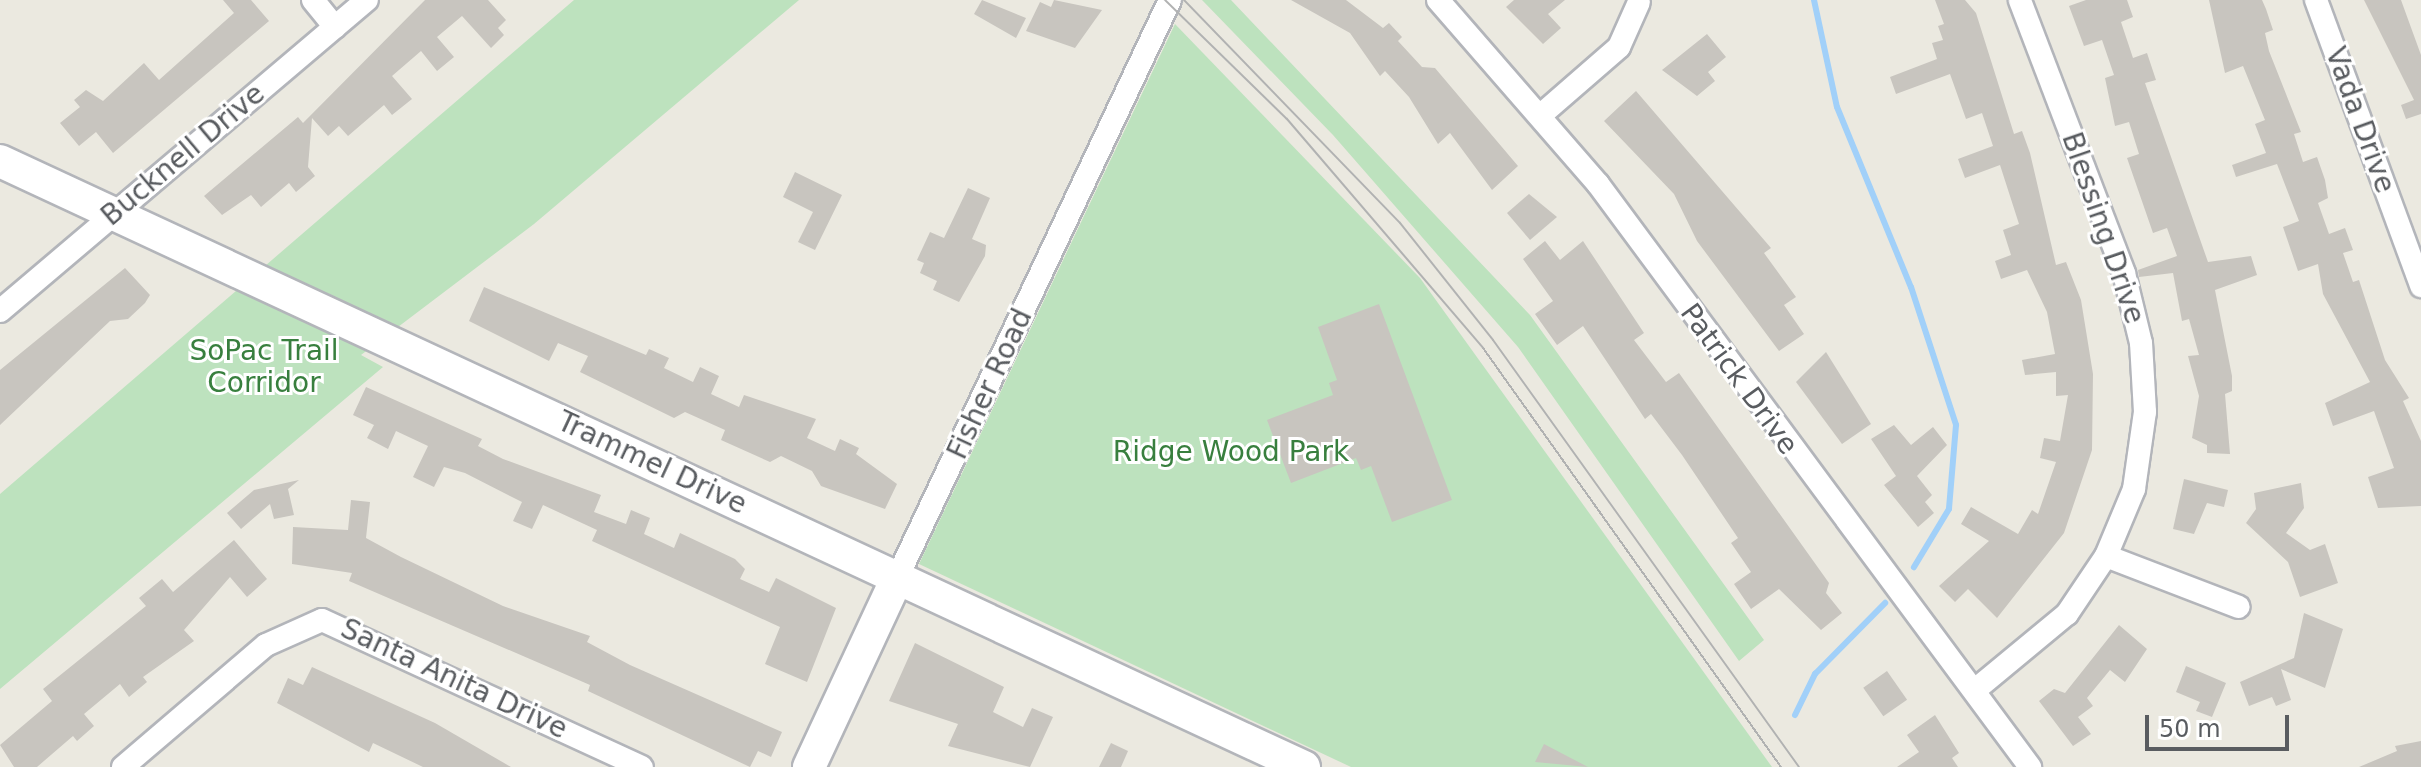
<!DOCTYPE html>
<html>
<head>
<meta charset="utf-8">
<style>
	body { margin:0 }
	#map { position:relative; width:2421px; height:767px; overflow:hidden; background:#ebe9e0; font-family:"DejaVu Sans",sans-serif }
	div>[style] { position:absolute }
	.green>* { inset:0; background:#bde2be }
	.stream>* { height:6px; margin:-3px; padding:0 3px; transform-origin:3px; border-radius:3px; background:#a1d0f9 }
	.building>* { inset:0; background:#c8c5bf; transform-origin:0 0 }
	.roads { filter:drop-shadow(2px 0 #b3b5ba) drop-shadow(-2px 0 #b3b5ba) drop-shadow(0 2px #b3b5ba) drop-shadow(0 -2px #b3b5ba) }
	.street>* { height:22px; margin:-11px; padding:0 11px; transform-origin:11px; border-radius:11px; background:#fff }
	.secondary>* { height:32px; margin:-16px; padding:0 16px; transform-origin:16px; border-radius:16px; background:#fff }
	.tram>* { height:2px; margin:-1px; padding:0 1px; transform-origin:1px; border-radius:1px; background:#b1b2b2 }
	span { translate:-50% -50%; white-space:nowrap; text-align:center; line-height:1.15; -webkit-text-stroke:6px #fff; paint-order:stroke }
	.street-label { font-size:28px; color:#595c60 }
	.park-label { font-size:28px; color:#387f3e }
	.scale { position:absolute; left:2145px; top:715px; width:144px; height:36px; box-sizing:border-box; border:4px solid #595c60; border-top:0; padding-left:10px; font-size:24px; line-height:28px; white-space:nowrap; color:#595c60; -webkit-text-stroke:6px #fff; paint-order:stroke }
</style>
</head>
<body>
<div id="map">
	<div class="green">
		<div style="clip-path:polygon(574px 0,799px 0,534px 224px,361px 355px,383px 367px,0 689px,0 494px)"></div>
		<div style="clip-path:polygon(1202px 0,1231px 0,1530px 315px,1764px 640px,1739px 661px,1518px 347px,1333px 135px)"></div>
		<div style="clip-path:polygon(1175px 24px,1420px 278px,1772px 767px,1351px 767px,919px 564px)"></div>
	</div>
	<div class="stream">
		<div style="left:1814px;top:0;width:109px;rotate:77.9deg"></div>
		<div style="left:1837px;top:107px;width:195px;rotate:67.7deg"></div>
		<div style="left:1911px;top:287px;width:145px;rotate:71.9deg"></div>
		<div style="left:1956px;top:425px;width:84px;rotate:94.8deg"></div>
		<div style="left:1949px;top:509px;width:68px;rotate:121.1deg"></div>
		<div style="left:1795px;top:715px;width:46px;rotate:-64deg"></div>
		<div style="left:1815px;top:674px;width:100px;rotate:-45.4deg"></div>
	</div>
	<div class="building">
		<div style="clip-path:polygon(223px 0,251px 0,269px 21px,113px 153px,96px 132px,79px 146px,60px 123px,80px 107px,74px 100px,86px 90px,103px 101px,144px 63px,159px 80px,234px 13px)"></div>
		<div style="clip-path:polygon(425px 0,488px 0,506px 20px,498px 28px,504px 35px,491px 48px,462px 16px,437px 37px,454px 57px,437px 71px,421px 51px,392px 76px,412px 99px,392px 115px,384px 105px,348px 136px,339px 126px,328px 136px,312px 118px,308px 167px,315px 176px,296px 192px,289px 183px,261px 207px,251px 195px,222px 215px,204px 196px,298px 117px,303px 123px)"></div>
		<div style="clip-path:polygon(982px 0,1026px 18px,1016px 38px,974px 14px)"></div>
		<div style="clip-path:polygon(1054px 0,1102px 10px,1075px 48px,1026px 31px,1040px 2px,1051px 7px)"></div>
		<div style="clip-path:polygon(1291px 0,1346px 0,1383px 28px,1389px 23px,1402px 37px,1398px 41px,1422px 67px,1435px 68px,1518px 166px,1492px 190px,1450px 133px,1438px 144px,1409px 97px,1385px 71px,1380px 76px,1350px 33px)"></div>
		<div style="clip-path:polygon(1514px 0,1565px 0,1548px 14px,1561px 28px,1543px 44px,1506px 7px)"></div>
		<div style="clip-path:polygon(1935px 0,1965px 0,1976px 13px,2014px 134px,2022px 131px,2030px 153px,2056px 265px,2066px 262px,2081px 300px,2093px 374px,2092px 450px,2064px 533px,1997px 618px,1968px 589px,1955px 602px,1939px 586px,1989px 541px,1961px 524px,1971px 507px,2018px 534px,2032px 510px,2038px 514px,2056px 462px,2040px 458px,2044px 438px,2060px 441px,2068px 395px,2056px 396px,2056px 372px,2025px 375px,2022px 360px,2055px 354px,2047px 312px,2027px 270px,2001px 279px,1995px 261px,2011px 255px,2003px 230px,2019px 224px,2000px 165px,1965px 178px,1958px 159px,1993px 146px,1982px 113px,1966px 119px,1950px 74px,1896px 94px,1890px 77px,1937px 59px,1932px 43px,1943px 40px,1938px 26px,1944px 24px)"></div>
		<div style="clip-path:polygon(2086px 0,2127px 0,2133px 17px,2121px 22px,2133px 58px,2147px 53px,2156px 80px,2145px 83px,2208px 262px,2251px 256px,2257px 275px,2215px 290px,2232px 376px,2232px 391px,2225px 394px,2230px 454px,2207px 453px,2207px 445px,2192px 438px,2199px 396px,2188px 356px,2199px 355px,2189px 319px,2182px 321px,2173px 273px,2139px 277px,2138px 270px,2177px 256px,2167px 228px,2153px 233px,2127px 158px,2139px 154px,2129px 122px,2115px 126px,2105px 78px,2114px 75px,2102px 40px,2084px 46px,2069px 6px)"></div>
		<div style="clip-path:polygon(2209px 0,2262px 0,2266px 9px,2273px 30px,2265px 33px,2269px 51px,2301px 132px,2294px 134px,2303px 162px,2317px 157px,2325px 180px,2328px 198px,2318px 203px,2329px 234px,2345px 228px,2353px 250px,2343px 253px,2353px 282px,2359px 280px,2385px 360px,2409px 398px,2403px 401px,2421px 441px,2421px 506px,2378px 508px,2368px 477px,2394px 468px,2374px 411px,2333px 426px,2325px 403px,2370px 382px,2323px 294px,2318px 264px,2298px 271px,2283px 227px,2299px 221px,2277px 164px,2236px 177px,2232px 165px,2266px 153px,2255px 124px,2265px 120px,2243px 66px,2225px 73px)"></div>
		<div style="clip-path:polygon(2364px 0,2401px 0,2421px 55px,2421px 114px,2406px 119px,2401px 105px,2414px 100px)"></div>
		<div style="clip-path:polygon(1707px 34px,1726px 57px,1708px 72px,1715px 81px,1697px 96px,1662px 70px)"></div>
		<div style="clip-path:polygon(1636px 91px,1771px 248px,1764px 253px,1796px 297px,1784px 305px,1804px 334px,1779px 351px,1697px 241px,1674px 194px,1604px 121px)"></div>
		<div style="clip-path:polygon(795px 172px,842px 195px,815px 250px,798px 242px,813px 212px,783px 197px)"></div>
		<div style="clip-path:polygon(968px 188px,990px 198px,972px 239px,986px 245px,985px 256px,959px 302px,933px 290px,937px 281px,920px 273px,924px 263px,917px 260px,930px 232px,944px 238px)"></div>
		<div style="clip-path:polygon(1529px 194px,1557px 217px,1530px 240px,1507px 213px)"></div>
		<div style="clip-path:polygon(1545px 241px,1560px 260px,1583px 241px,1644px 333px,1634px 340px,1666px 382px,1679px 373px,1829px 583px,1826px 593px,1842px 613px,1821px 630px,1779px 589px,1751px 609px,1734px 584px,1751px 572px,1731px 543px,1738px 538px,1682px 455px,1651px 414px,1645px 419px,1583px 326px,1557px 345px,1535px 314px,1553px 301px,1523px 259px)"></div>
		<div style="clip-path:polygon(125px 268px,150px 295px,145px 303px,128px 319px,110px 321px,0 425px,0 370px)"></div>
		<div style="clip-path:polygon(484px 287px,646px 355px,649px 349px,669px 358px,664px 368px,693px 382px,700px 367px,719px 376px,711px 394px,739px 407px,744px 395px,816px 419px,807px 438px,835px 451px,840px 439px,859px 448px,856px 454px,897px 484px,885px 509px,821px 486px,812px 471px,781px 456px,770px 462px,721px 440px,725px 430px,685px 412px,674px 418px,580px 372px,588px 356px,558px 343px,549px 361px,469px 321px)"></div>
		<div style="clip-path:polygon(1379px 304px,1452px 500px,1392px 522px,1371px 466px,1361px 470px,1356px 458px,1291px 483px,1267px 420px,1333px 395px,1329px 383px,1337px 380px,1318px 327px)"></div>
		<div style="clip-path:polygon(1826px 352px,1871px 424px,1842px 444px,1796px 382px)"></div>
		<div style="clip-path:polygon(366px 387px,482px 439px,478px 446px,503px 459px,601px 495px,594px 512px,626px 524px,631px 510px,650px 518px,644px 534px,674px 548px,680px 533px,735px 559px,745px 569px,740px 579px,769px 592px,776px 578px,836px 608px,807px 682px,765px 664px,780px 627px,592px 541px,597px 530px,543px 505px,532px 529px,513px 521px,522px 502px,465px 473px,444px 467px,434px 487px,413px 477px,428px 446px,396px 431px,388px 449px,367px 438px,374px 425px,353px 415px)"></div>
		<div style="clip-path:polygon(1894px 425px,1911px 445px,1933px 427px,1947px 445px,1917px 476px,1932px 495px,1925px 502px,1934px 513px,1918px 527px,1884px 485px,1896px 476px,1871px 439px)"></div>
		<div style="clip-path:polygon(2184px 479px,2228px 490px,2224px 507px,2207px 503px,2194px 534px,2173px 529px)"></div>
		<div style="clip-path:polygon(299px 480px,288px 489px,294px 515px,274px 519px,270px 504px,241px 529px,227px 513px,254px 490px)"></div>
		<div style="clip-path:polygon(2301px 483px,2304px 508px,2286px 533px,2310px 550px,2325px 544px,2338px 583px,2300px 597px,2288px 562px,2246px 523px,2256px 509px,2254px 493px)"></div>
		<div style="clip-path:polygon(351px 500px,370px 502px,366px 538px,401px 557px,503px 606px,590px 636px,587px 642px,630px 665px,782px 732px,771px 757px,758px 751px,750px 767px,588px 691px,590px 685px,349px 581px,352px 573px,292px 564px,293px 527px,348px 530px)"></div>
		<div style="clip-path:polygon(234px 540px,267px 579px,247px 597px,230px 577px,184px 630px,194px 641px,143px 677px,147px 682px,129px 697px,120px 684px,84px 714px,94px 726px,77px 741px,73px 736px,37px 767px,14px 767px,0 745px,52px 701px,43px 689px,146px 606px,139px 598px,162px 579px,173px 592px)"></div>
		<div style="clip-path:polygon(2304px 613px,2343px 629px,2325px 688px,2281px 669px,2291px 700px,2276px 706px,2272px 697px,2249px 706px,2240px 682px,2294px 658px)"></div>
		<div style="clip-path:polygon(2119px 625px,2147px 649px,2125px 682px,2110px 670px,2087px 698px,2093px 706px,2078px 717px,2091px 734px,2073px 746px,2039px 701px,2054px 689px,2065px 693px)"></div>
		<div style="clip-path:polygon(915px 643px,1004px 687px,993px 712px,1023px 727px,1032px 708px,1053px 717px,1030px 767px,948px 746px,958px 724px,889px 701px)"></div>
		<div style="clip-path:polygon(2186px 666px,2226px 683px,2212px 717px,2196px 711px,2200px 702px,2176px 692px)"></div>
		<div style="clip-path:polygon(312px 667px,435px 723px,511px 767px,423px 767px,373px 743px,369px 752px,277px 703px,288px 678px,303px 685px)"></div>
		<div style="left:1887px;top:671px;width:35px;height:29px;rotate:55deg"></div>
		<div style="clip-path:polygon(1935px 715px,1959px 753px,1952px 758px,1958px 767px,1897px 767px,1919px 752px,1907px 735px)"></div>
		<div style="clip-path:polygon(2421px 741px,2421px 767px,2359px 767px,2397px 751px,2395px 746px)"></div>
		<div style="clip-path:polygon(1111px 743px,1128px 751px,1121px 767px,1099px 767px)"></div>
		<div style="clip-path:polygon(1544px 744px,1588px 767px,1535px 762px)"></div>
	</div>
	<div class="roads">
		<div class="street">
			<div style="left:313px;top:0;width:35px;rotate:51deg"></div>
			<div style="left:1438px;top:0;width:244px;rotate:49deg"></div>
			<div style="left:1598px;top:184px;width:726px;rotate:53.46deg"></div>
			<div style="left:2316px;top:0;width:305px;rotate:69.8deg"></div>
			<div style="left:1542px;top:114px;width:102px;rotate:-41deg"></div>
			<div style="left:1619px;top:47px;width:49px;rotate:-66deg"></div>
			<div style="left:0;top:311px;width:481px;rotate:-40.3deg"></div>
			<div style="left:2106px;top:556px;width:142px;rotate:21deg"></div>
			<div style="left:897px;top:578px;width:639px;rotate:-64.72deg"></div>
			<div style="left:1975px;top:690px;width:119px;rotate:-39.6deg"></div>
			<div style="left:2067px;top:614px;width:70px;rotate:-56.1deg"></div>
			<div style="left:2106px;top:556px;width:73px;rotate:-67.3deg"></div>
			<div style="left:2134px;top:489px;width:78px;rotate:-81.9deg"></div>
			<div style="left:2145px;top:412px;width:69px;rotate:-93.3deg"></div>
			<div style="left:2141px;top:343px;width:72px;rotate:-103.7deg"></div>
			<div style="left:2124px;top:273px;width:292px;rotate:-110.9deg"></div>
			<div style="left:123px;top:767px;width:188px;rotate:-40.5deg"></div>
			<div style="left:266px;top:645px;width:61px;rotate:-24.1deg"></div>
			<div style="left:322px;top:620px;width:352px;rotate:24.7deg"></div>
		</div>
		<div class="secondary">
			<div style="left:0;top:161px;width:1438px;rotate:24.93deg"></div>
			<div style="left:809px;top:767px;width:208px;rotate:-65deg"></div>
		</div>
	</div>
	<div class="tram">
		<div style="left:1165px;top:0;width:170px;rotate:44.3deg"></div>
		<div style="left:1287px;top:119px;width:301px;rotate:49.4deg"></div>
		<div style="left:1483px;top:348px;width:514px;rotate:54.58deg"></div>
		<div style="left:1184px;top:0;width:310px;rotate:45.9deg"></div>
		<div style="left:1400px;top:223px;width:149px;rotate:51.5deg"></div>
		<div style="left:1493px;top:340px;width:525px;rotate:54.37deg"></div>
	</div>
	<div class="street-label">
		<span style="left:2360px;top:120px;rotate:70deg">Vada Drive</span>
		<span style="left:183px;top:155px;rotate:-40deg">Bucknell Drive</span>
		<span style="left:2103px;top:228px;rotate:71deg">Blessing Drive</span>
		<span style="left:1739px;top:379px;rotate:54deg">Patrick Drive</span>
		<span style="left:990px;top:384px;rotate:-65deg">Fisher Road</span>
		<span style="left:652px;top:463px;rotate:25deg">Trammel Drive</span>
		<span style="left:454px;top:679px;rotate:25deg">Santa Anita Drive</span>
	</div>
	<div class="park-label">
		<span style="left:264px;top:367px">SoPac Trail<br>Corridor</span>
		<span style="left:1231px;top:452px">Ridge Wood Park</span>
	</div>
	<div class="scale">50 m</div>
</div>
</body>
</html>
